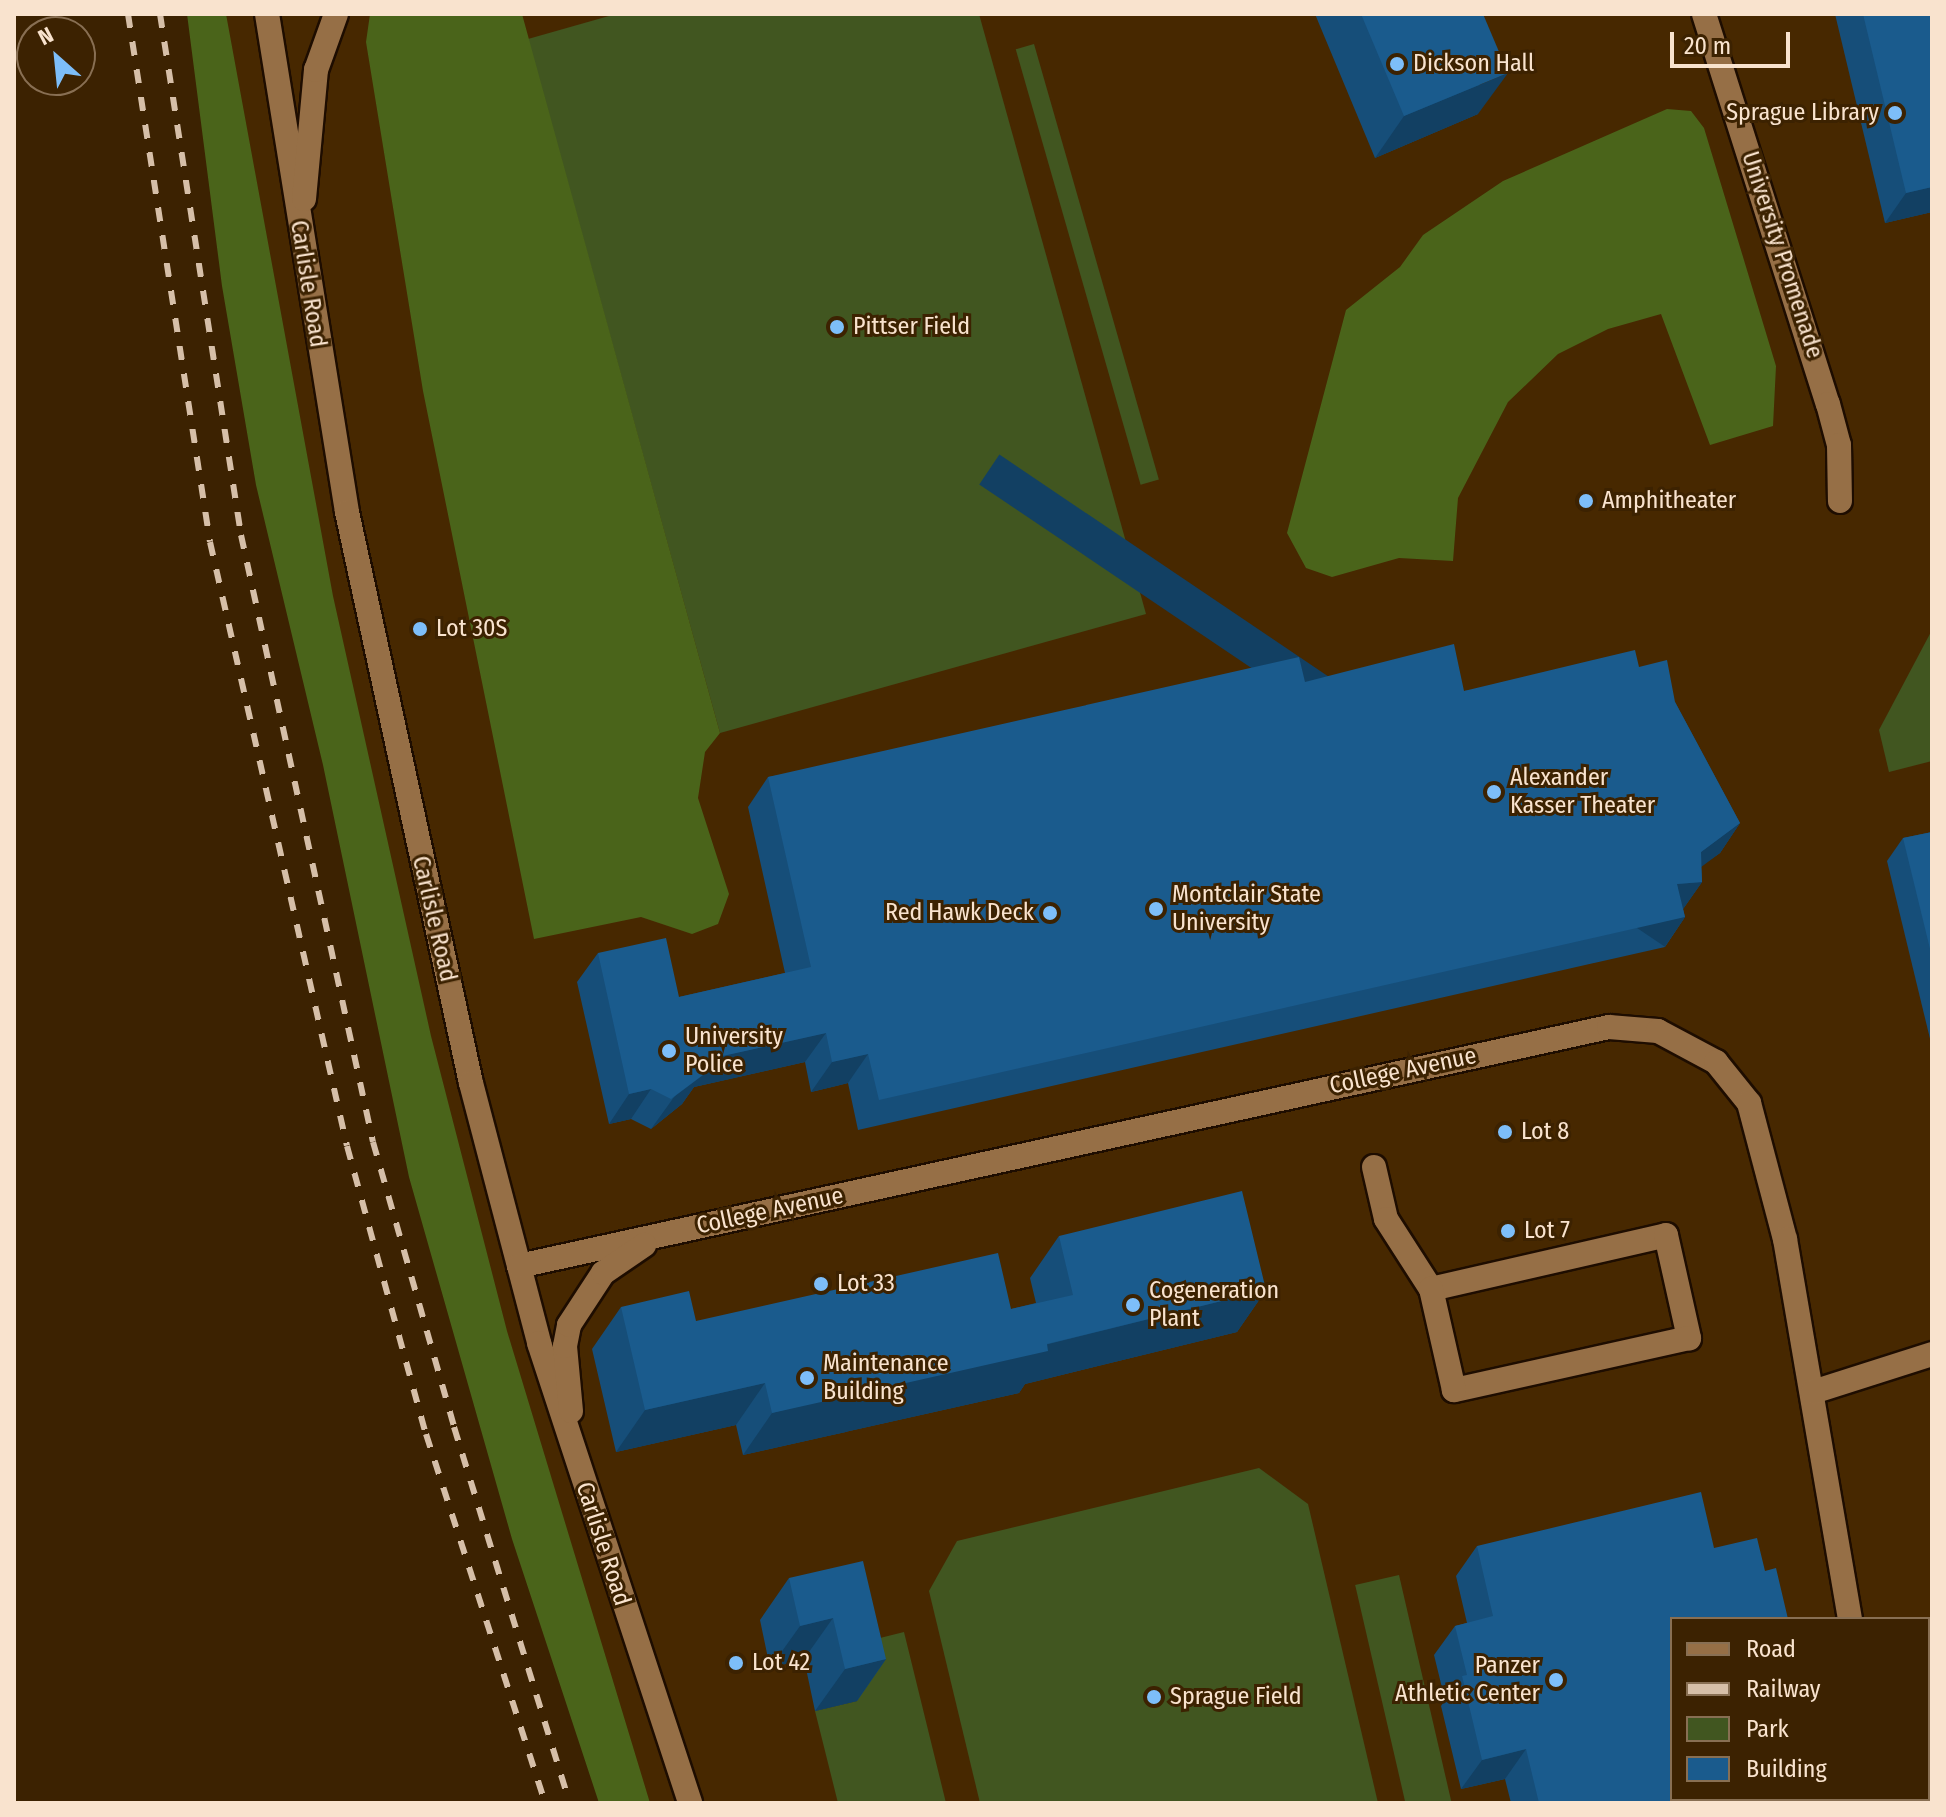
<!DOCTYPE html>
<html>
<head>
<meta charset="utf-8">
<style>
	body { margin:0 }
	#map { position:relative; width:1946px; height:1817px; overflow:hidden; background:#3c2201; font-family:"Fira Sans Condensed",sans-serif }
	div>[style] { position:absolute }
	.built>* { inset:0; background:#472800 }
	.green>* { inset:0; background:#415620; transform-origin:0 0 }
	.forest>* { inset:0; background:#4a641a }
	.roads { filter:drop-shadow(2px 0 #1e0d00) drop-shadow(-2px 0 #1e0d00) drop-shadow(0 2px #1e0d00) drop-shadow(0 -2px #1e0d00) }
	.minor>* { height:24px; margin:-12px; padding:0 12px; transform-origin:12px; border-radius:12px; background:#966f46 }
	.rail>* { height:6px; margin-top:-3px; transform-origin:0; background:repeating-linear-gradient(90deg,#d6bfa8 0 14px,transparent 0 28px) }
	.wall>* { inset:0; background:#164e79 }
	.shaded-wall>* { inset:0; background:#124063; transform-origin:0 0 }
	.building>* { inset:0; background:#1a5b8d }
	.dots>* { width:22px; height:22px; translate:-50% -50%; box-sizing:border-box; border:4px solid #3c2201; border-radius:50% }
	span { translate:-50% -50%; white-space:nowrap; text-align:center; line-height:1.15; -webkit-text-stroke:6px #3c2201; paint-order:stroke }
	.poi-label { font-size:24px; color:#f9e3ce }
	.left { translate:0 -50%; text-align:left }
	.right { translate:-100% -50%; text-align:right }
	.street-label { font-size:24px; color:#f9e3ce }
	.frame { position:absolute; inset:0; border:16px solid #f9e3ce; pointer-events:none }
	.legend { position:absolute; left:1670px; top:1617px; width:260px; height:184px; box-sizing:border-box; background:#3c2201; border:2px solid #886f53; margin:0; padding:10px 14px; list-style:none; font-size:24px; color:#f9e3ce }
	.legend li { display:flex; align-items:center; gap:16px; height:40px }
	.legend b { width:40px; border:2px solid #886f53 }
	.north { position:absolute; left:16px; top:16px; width:80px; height:80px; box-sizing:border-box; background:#3c2201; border:2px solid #886f53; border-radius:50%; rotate:333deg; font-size:22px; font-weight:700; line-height:32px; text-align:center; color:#f9e3ce }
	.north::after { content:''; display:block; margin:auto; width:28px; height:36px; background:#7dbef9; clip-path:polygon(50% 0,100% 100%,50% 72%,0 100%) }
	.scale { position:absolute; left:1670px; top:32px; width:120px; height:36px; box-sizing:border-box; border:4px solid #f9e3ce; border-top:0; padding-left:10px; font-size:24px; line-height:28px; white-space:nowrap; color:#f9e3ce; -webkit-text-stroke:6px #3c2201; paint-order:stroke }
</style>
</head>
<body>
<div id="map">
	<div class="built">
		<div style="clip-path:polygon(evenodd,214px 14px,1932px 14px,1932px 1803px,627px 1803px,440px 1203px,214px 14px,1672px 1619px,1928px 1619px,1928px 1799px,1672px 1799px,1672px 1619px)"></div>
	</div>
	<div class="green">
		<div style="clip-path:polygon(616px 14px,979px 14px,1146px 614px,720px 733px,528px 39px)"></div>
		<div style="left:1034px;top:44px;width:453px;height:19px;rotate:74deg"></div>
		<div style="clip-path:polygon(1932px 630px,1932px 761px,1889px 772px,1879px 730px)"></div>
		<div style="clip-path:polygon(1259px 1468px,1308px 1504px,1378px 1803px,980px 1803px,929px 1591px,957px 1541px)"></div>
		<div style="left:1399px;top:1575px;width:234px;height:45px;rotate:77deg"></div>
		<div style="clip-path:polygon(904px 1632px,946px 1803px,838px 1803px,815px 1711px,857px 1701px,844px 1647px)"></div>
	</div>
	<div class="forest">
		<div style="clip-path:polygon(187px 14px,226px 14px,333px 596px,431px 1036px,507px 1331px,650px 1803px,599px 1803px,512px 1539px,409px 1177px,323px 765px,256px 485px,222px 286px)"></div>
		<div style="clip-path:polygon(370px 14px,522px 14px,720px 733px,705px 752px,698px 798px,729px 894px,718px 924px,692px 934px,641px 917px,534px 939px,423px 391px,366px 42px)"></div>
		<div style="clip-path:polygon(1667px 109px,1691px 111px,1704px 128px,1776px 366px,1773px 426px,1710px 445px,1661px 314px,1608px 329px,1558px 354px,1508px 402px,1458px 498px,1453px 561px,1399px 558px,1332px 577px,1306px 568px,1287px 533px,1346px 310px,1400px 267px,1423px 235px,1503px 181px)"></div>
	</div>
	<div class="roads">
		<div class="minor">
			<div style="left:267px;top:14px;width:504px;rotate:80.87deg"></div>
			<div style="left:347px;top:512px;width:584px;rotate:77.75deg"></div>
			<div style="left:471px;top:1083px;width:269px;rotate:75.3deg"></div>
			<div style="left:539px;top:1343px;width:484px;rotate:71.8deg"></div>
			<div style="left:1704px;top:14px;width:409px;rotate:72.4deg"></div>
			<div style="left:1828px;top:404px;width:42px;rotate:75deg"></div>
			<div style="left:1839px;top:445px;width:56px;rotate:89deg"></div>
			<div style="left:304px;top:199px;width:130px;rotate:-84.7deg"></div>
			<div style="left:316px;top:70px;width:59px;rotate:-70.3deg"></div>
			<div style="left:1374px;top:1167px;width:53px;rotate:77deg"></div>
			<div style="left:1386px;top:1219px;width:83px;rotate:57.3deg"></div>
			<div style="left:1431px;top:1289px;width:241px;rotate:-12.9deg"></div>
			<div style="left:1666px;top:1235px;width:106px;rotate:77.4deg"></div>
			<div style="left:1689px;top:1338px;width:241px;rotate:167.5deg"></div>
			<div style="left:1454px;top:1390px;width:104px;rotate:-102.8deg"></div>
			<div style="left:519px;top:1266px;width:1116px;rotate:-12.37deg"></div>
			<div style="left:1609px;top:1027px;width:49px;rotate:4.7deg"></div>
			<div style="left:1658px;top:1031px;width:66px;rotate:28.1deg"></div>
			<div style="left:1716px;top:1062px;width:53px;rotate:51.2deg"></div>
			<div style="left:1749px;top:1103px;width:141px;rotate:75.2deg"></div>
			<div style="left:1785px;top:1239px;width:386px;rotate:80.3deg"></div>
			<div style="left:1813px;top:1392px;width:125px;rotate:-17.7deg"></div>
			<div style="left:571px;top:1411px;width:65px;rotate:-95.3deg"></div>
			<div style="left:565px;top:1346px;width:21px;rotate:-79deg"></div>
			<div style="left:569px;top:1325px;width:62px;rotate:-56.8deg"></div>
			<div style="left:603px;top:1273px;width:50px;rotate:-34.3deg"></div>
			<div style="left:1874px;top:1799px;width:4px;rotate:90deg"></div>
		</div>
	</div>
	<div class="rail">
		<div style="left:128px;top:14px;width:534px;rotate:81.17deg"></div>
		<div style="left:210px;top:542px;width:619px;rotate:77.22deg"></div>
		<div style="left:347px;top:1146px;width:299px;rotate:74.7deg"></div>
		<div style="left:426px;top:1434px;width:388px;rotate:72.1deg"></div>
		<div style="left:160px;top:14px;width:527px;rotate:81.16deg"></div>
		<div style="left:241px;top:535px;width:621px;rotate:77.73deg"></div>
		<div style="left:373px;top:1142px;width:296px;rotate:74.1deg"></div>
		<div style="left:454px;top:1427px;width:393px;rotate:72.9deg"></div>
	</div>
	<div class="wall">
		<div style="clip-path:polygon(1315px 14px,1483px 14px,1478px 114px,1375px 158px)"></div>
		<div style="clip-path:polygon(1835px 14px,1932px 14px,1932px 212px,1885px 223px)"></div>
		<div style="clip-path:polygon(1639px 667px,1675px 702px,1740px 823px,1720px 853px,1701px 866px,1702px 882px,1683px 909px,1685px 917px,1665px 947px,858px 1130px,848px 1083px,811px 1092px,805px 1062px,694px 1087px,682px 1104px,651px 1129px,631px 1119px,609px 1124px,577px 982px,598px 953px,679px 997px,785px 973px,748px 807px,768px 777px,1305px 682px,1464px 691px)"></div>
		<div style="clip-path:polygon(1932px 832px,1932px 1047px,1887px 861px,1903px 838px)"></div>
		<div style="clip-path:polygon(1059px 1236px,1266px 1290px,1237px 1332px,1025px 1384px,1019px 1393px,743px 1455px,736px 1425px,616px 1452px,592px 1349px,621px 1307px,696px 1321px,1011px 1309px,1036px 1303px,1030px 1278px)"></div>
		<div style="clip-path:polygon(1477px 1546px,1672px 1619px,1755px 1803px,1511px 1803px,1505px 1779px,1461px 1789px,1441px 1706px,1445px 1700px,1434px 1655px,1455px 1626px,1467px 1623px,1456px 1576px)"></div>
		<div style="clip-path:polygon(789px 1578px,886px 1659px,857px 1701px,815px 1711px,804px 1659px,770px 1668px,760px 1620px)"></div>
	</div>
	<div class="shaded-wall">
		<div style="clip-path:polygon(1508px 73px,1478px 114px,1375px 158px,1404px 116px)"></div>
		<div style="clip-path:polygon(1932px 187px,1932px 212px,1885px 223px,1906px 193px)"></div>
		<div style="clip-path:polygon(1740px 823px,1720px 853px,1681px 882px,1701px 852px)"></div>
		<div style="clip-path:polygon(1702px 882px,1681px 912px,1677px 884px)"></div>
		<div style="left:1685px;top:917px;width:36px;height:827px;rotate:124deg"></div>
		<div style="clip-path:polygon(826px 1033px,805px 1062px,694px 1087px,682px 1104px,651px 1129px,700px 1061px)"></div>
		<div style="clip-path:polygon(868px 1054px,848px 1083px,811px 1092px,832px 1062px)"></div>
		<div style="clip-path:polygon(651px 1089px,631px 1119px,609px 1124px,629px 1094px)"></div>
		<div style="clip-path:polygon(1266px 1290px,1237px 1332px,1025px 1384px,1019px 1393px,743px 1455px,772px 1413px)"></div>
		<div style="clip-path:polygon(765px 1383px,736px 1425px,616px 1452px,645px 1410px)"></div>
		<div style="clip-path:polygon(833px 1618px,804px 1659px,770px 1668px,800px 1626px)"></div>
		<div style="clip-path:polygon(886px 1659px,857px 1701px,815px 1711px,845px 1669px)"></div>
		<div style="clip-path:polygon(1526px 1749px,1505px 1779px,1461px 1789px,1482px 1760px)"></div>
	</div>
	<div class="building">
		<div style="clip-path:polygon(1361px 14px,1483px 14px,1508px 73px,1404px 116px)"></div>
		<div style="clip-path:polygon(1863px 14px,1932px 14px,1932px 187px,1906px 193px)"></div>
		<div style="clip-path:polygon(1454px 644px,1464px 691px,1635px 650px,1639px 667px,1667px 660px,1675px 702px,1740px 823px,1701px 852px,1702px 882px,1677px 884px,1685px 917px,879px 1100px,868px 1054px,832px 1062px,826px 1033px,700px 1061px,703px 1075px,671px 1099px,651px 1089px,629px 1094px,598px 953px,666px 938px,679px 997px,811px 967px,768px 777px,1299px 657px,1305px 682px)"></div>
		<div style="clip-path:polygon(1932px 832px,1932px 957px,1903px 838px)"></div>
		<div style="clip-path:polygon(1242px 1191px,1266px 1290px,1047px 1344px,1048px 1351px,772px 1413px,765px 1383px,645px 1410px,621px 1307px,689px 1291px,696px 1321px,998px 1253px,1011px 1309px,1073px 1295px,1059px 1236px)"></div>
		<div style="clip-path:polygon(1701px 1492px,1714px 1548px,1757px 1538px,1765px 1571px,1776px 1568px,1788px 1619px,1672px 1619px,1672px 1799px,1754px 1799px,1755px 1803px,1539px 1803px,1526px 1749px,1482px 1760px,1462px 1676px,1467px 1675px,1455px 1626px,1493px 1616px,1477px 1546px)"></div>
		<div style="clip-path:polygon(863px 1561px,886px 1659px,845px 1669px,833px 1618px,800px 1626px,789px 1578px)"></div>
	</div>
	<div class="dots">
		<div style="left:1397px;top:64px;background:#7dbef9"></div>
		<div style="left:1895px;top:113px;background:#7dbef9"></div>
		<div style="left:837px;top:327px;background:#7dbef9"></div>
		<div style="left:1586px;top:501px;background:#7dbef9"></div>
		<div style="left:420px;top:629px;background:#7dbef9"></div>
		<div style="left:1494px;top:792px;background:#7dbef9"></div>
		<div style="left:1156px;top:909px;background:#7dbef9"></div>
		<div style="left:1050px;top:913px;background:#7dbef9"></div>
		<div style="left:669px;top:1051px;background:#7dbef9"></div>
		<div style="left:1505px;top:1132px;background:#7dbef9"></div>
		<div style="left:1508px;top:1231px;background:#7dbef9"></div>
		<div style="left:821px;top:1284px;background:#7dbef9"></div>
		<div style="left:1133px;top:1305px;background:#7dbef9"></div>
		<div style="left:807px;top:1378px;background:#7dbef9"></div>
		<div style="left:736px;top:1663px;background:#7dbef9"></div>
		<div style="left:1556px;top:1680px;background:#7dbef9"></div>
		<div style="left:1154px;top:1697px;background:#7dbef9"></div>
	</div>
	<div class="poi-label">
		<span class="left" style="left:1413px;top:64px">Dickson Hall</span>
		<span class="right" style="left:1879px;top:113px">Sprague Library</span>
		<span class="left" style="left:853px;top:327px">Pittser Field</span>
		<span class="left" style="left:1602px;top:501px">Amphitheater</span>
		<span class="left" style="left:436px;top:629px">Lot 30S</span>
		<span class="left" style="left:1510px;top:792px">Alexander<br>Kasser Theater</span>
		<span class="left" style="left:1172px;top:909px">Montclair State<br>University</span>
		<span class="right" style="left:1034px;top:913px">Red Hawk Deck</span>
		<span class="left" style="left:685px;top:1051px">University<br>Police</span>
		<span class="left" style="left:1521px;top:1132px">Lot 8</span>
		<span class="left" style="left:1524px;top:1231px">Lot 7</span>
		<span class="left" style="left:837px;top:1284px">Lot 33</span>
		<span class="left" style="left:1149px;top:1305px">Cogeneration<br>Plant</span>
		<span class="left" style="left:823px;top:1378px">Maintenance<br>Building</span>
		<span class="left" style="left:752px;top:1663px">Lot 42</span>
		<span class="right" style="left:1540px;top:1680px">Panzer<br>Athletic Center</span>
		<span class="left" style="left:1170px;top:1697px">Sprague Field</span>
	</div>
	<div class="street-label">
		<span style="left:1782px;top:255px;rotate:72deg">University Promenade</span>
		<span style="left:308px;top:284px;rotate:81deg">Carlisle Road</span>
		<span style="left:434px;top:919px;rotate:77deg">Carlisle Road</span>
		<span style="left:1403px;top:1071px;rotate:-12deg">College Avenue</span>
		<span style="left:770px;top:1211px;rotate:-12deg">College Avenue</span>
		<span style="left:603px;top:1544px;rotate:72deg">Carlisle Road</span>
	</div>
	<div class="frame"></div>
	<ul class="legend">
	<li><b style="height:10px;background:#966f46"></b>Road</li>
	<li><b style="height:10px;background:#d6bfa8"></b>Railway</li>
	<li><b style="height:22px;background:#415620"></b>Park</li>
	<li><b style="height:22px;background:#1a5b8d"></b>Building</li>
	</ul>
	<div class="north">N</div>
	<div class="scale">20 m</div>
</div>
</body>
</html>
